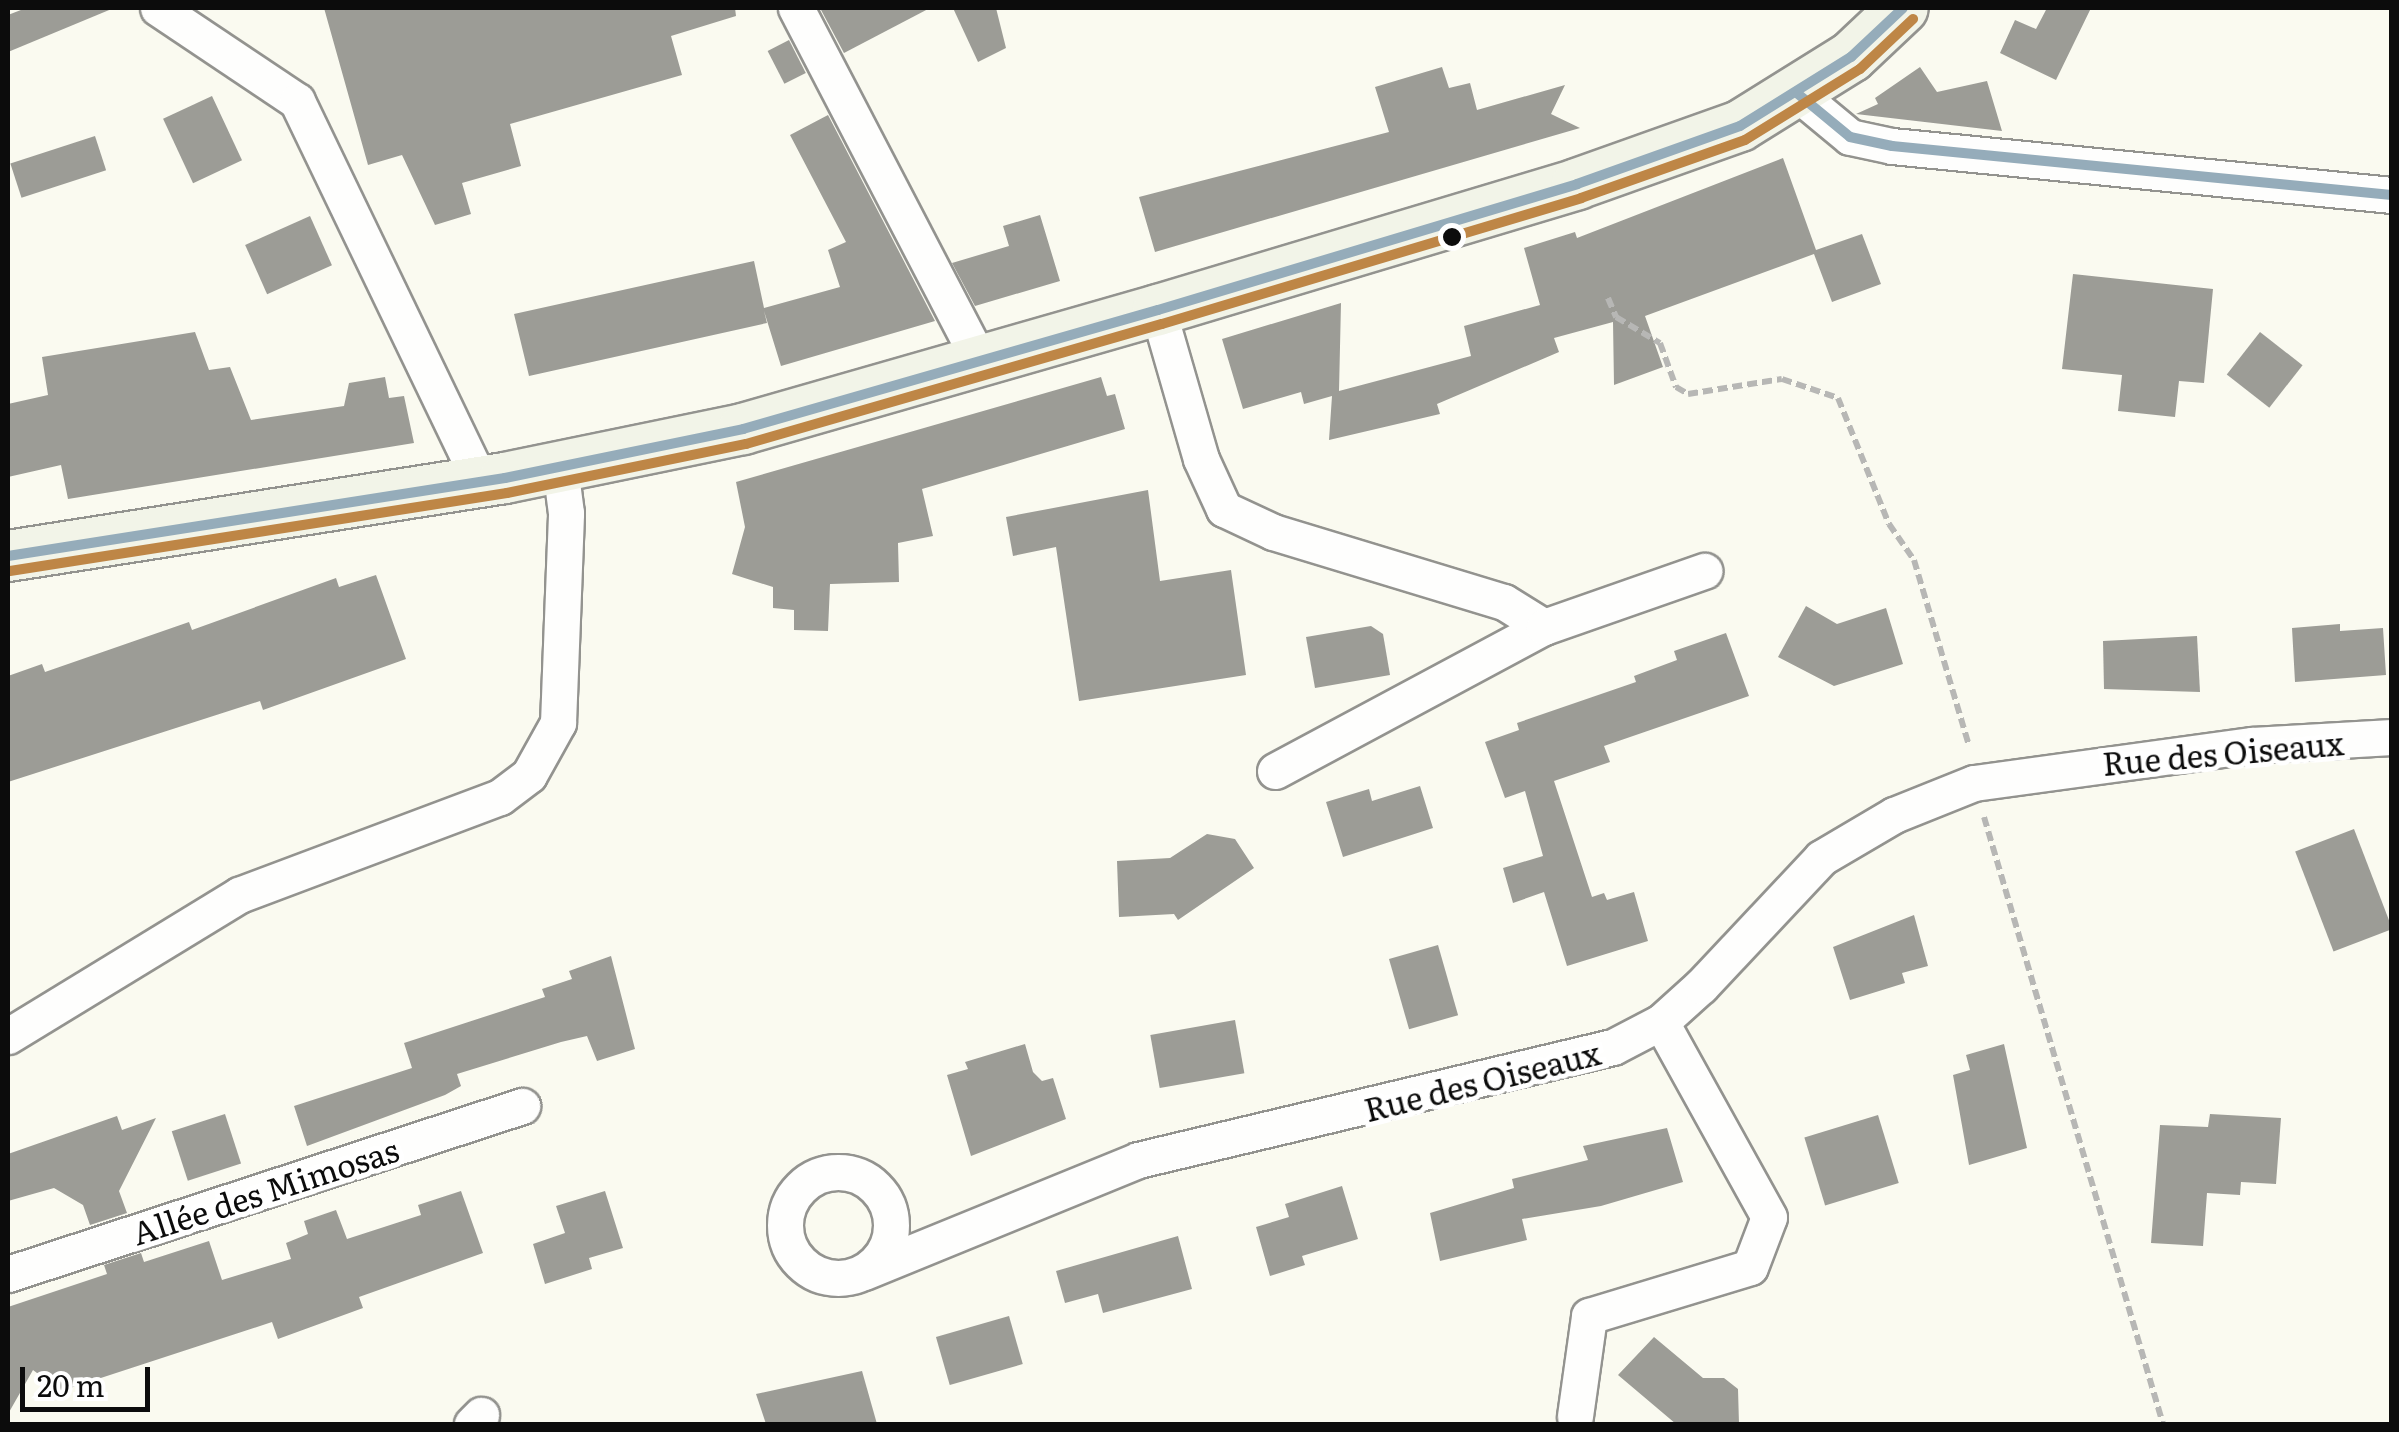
<!DOCTYPE html>
<html>
<head>
<meta charset="utf-8">
<style>
	body { margin:0 }
	#map { position:relative; width:2399px; height:1432px; overflow:hidden; background:#fafaf0; font-family:Literata,serif }
	div>[style] { position:absolute }
	.building>* { inset:0; background:#9c9c96; transform-origin:0 0 }
	.path>* { height:6px; margin-top:-3px; transform-origin:0; background:repeating-linear-gradient(90deg,#b7b7b5 0 10px,transparent 0 15px) }
	.roads { filter:drop-shadow(2px 0 #93938f) drop-shadow(-2px 0 #93938f) drop-shadow(0 2px #93938f) drop-shadow(0 -2px #93938f) }
	.minor>* { height:35px; margin:-17.5px; padding:0 17.5px; transform-origin:17.5px; border-radius:17.5px; background:#fefefd }
	.minor>.ring { margin:-17.5px; padding:0; box-sizing:content-box; background:none; border:35px solid #fefefd; border-radius:50% }
	.secondary>* { height:50px; margin:-25px; padding:0 25px; transform-origin:25px; border-radius:25px; background:#f2f4e8 }
	.bus-1>* { height:10px; margin:-5px; padding:0 5px; transform-origin:5px; border-radius:5px; background:#95acba }
	.bus-2>* { height:10px; margin:-5px; padding:0 5px; transform-origin:5px; border-radius:5px; background:#be8646 }
	.dots>* { width:28px; height:28px; translate:-50% -50%; box-sizing:border-box; border:5px solid #fff; border-radius:50% }
	span { translate:-50% -50%; white-space:nowrap; text-align:center; line-height:1.15; -webkit-text-stroke:10px #fff; paint-order:stroke }
	.street-label { font-size:32px; color:#0c0c0c }
	.frame { position:absolute; inset:0; border:10px solid #0c0c0c; pointer-events:none }
	.scale { position:absolute; left:20px; top:1367px; width:130px; height:45px; box-sizing:border-box; border:5px solid #0c0c0c; border-top:0; padding-left:12px; font-size:30px; line-height:35px; white-space:nowrap; color:#0c0c0c; -webkit-text-stroke:8px #fff; paint-order:stroke }
</style>
</head>
<body>
<div id="map">
	<div class="building">
		<div style="clip-path:polygon(26px 8px,114px 8px,8px 52px,8px 15px)"></div>
		<div style="clip-path:polygon(324px 8px,735px 8px,736px 16px,671px 36px,682px 75px,510px 124px,521px 166px,462px 183px,471px 214px,435px 225px,402px 155px,368px 165px)"></div>
		<div style="clip-path:polygon(820px 8px,930px 8px,844px 53px)"></div>
		<div style="clip-path:polygon(953px 8px,996px 8px,1006px 48px,978px 62px)"></div>
		<div style="clip-path:polygon(2047px 8px,2091px 8px,2056px 80px,2000px 53px,2015px 20px,2036px 29px)"></div>
		<div style="left:789px;top:40px;width:37px;height:24px;rotate:63deg"></div>
		<div style="clip-path:polygon(1442px 67px,1449px 88px,1470px 83px,1477px 110px,1565px 85px,1551px 114px,1580px 128px,1155px 252px,1139px 197px,1389px 132px,1375px 87px)"></div>
		<div style="clip-path:polygon(1920px 67px,1937px 92px,1987px 81px,2002px 131px,1856px 114px,1878px 104px,1875px 98px)"></div>
		<div style="left:212px;top:96px;width:71px;height:54px;rotate:65deg"></div>
		<div style="clip-path:polygon(828px 115px,935px 321px,781px 366px,764px 311px,767px 323px,529px 376px,514px 314px,754px 261px,764px 308px,840px 287px,828px 250px,846px 242px,790px 135px)"></div>
		<div style="left:95px;top:136px;width:36px;height:89px;rotate:72deg"></div>
		<div style="clip-path:polygon(1783px 158px,1816px 250px,1862px 234px,1881px 284px,1832px 302px,1814px 254px,1645px 316px,1663px 367px,1614px 385px,1613px 322px,1554px 338px,1559px 352px,1437px 404px,1440px 414px,1329px 440px,1332px 396px,1304px 404px,1301px 392px,1243px 409px,1222px 339px,1341px 303px,1339px 391px,1471px 356px,1464px 326px,1540px 305px,1524px 248px,1575px 232px,1577px 238px)"></div>
		<div style="clip-path:polygon(1040px 215px,1060px 281px,975px 306px,952px 263px,1009px 246px,1003px 226px)"></div>
		<div style="left:310px;top:216px;width:54px;height:71px;rotate:66deg"></div>
		<div style="clip-path:polygon(2073px 274px,2213px 289px,2204px 383px,2179px 381px,2175px 417px,2118px 411px,2122px 375px,2062px 369px)"></div>
		<div style="clip-path:polygon(195px 332px,209px 370px,230px 367px,251px 420px,344px 406px,349px 383px,385px 377px,389px 398px,404px 396px,414px 443px,68px 499px,61px 465px,8px 477px,8px 404px,48px 395px,42px 357px)"></div>
		<div style="left:2260px;top:332px;width:54px;height:54px;rotate:38deg"></div>
		<div style="clip-path:polygon(1101px 377px,1107px 396px,1115px 394px,1125px 429px,922px 489px,933px 536px,898px 543px,899px 582px,830px 584px,828px 631px,794px 630px,794px 610px,773px 608px,773px 587px,732px 574px,745px 527px,736px 482px)"></div>
		<div style="clip-path:polygon(1148px 490px,1160px 581px,1231px 570px,1246px 675px,1079px 701px,1056px 547px,1013px 556px,1006px 517px)"></div>
		<div style="clip-path:polygon(376px 575px,406px 659px,263px 710px,260px 701px,8px 782px,8px 676px,42px 664px,45px 672px,189px 622px,192px 630px,336px 578px,339px 587px)"></div>
		<div style="clip-path:polygon(1806px 606px,1837px 624px,1886px 608px,1903px 664px,1834px 686px,1778px 657px)"></div>
		<div style="clip-path:polygon(2340px 624px,2340px 631px,2383px 628px,2386px 675px,2295px 682px,2292px 628px)"></div>
		<div style="clip-path:polygon(1371px 626px,1383px 634px,1390px 675px,1315px 688px,1306px 637px)"></div>
		<div style="clip-path:polygon(1726px 633px,1749px 696px,1604px 746px,1610px 762px,1554px 781px,1592px 897px,1604px 893px,1607px 900px,1634px 892px,1648px 941px,1567px 966px,1544px 892px,1513px 903px,1503px 868px,1543px 856px,1525px 791px,1505px 798px,1485px 742px,1519px 730px,1517px 723px,1636px 682px,1634px 676px,1677px 660px,1674px 651px)"></div>
		<div style="clip-path:polygon(2197px 636px,2200px 692px,2104px 689px,2103px 641px)"></div>
		<div style="clip-path:polygon(1420px 786px,1433px 828px,1343px 857px,1326px 802px,1369px 789px,1372px 801px)"></div>
		<div style="left:2354px;top:829px;width:107px;height:63px;rotate:69deg"></div>
		<div style="clip-path:polygon(1207px 834px,1235px 839px,1254px 868px,1178px 920px,1174px 914px,1119px 917px,1117px 861px,1170px 858px)"></div>
		<div style="clip-path:polygon(1914px 915px,1928px 966px,1902px 973px,1905px 983px,1850px 1000px,1833px 947px)"></div>
		<div style="left:1438px;top:945px;width:73px;height:51px;rotate:74deg"></div>
		<div style="clip-path:polygon(611px 956px,635px 1049px,597px 1061px,587px 1036px,561px 1042px,457px 1074px,461px 1086px,445px 1095px,307px 1146px,294px 1106px,412px 1068px,404px 1043px,545px 997px,542px 989px,572px 979px,569px 971px)"></div>
		<div style="left:1235px;top:1020px;width:54px;height:86px;rotate:80deg"></div>
		<div style="clip-path:polygon(1025px 1044px,1033px 1072px,1042px 1081px,1053px 1078px,1066px 1119px,971px 1156px,947px 1075px,968px 1069px,965px 1062px)"></div>
		<div style="clip-path:polygon(2004px 1044px,2027px 1148px,1969px 1165px,1953px 1075px,1970px 1070px,1966px 1055px)"></div>
		<div style="left:225px;top:1114px;width:52px;height:56px;rotate:72deg"></div>
		<div style="clip-path:polygon(2210px 1114px,2281px 1118px,2276px 1184px,2241px 1182px,2240px 1195px,2207px 1193px,2203px 1246px,2151px 1243px,2160px 1125px,2208px 1127px)"></div>
		<div style="left:1878px;top:1115px;width:71px;height:77px;rotate:73deg"></div>
		<div style="clip-path:polygon(117px 1116px,122px 1130px,156px 1118px,119px 1191px,127px 1213px,90px 1225px,83px 1205px,54px 1188px,8px 1201px,8px 1154px)"></div>
		<div style="clip-path:polygon(1667px 1128px,1683px 1182px,1601px 1206px,1522px 1219px,1527px 1240px,1440px 1261px,1430px 1213px,1514px 1188px,1512px 1179px,1588px 1160px,1583px 1146px)"></div>
		<div style="clip-path:polygon(1342px 1186px,1358px 1239px,1302px 1256px,1305px 1265px,1270px 1276px,1256px 1227px,1289px 1217px,1285px 1204px)"></div>
		<div style="clip-path:polygon(461px 1191px,483px 1253px,359px 1297px,363px 1308px,278px 1339px,272px 1322px,61px 1391px,33px 1370px,8px 1414px,8px 1307px,107px 1274px,104px 1265px,141px 1253px,144px 1262px,209px 1241px,222px 1280px,291px 1259px,286px 1243px,308px 1234px,304px 1221px,336px 1210px,347px 1239px,421px 1215px,418px 1205px)"></div>
		<div style="clip-path:polygon(605px 1191px,623px 1248px,589px 1258px,592px 1269px,545px 1284px,533px 1244px,565px 1233px,556px 1206px)"></div>
		<div style="clip-path:polygon(1178px 1236px,1192px 1289px,1103px 1313px,1098px 1294px,1065px 1303px,1056px 1271px)"></div>
		<div style="left:1009px;top:1316px;width:50px;height:76px;rotate:74deg"></div>
		<div style="clip-path:polygon(1654px 1337px,1703px 1378px,1724px 1378px,1738px 1389px,1739px 1424px,1676px 1424px,1618px 1375px)"></div>
		<div style="clip-path:polygon(862px 1371px,877px 1424px,766px 1424px,756px 1394px)"></div>
	</div>
	<div class="path">
		<div style="left:1608px;top:298px;width:21px;rotate:67deg"></div>
		<div style="left:1616px;top:317px;width:51px;rotate:30.6deg"></div>
		<div style="left:1660px;top:343px;width:47px;rotate:70deg"></div>
		<div style="left:1676px;top:387px;width:14px;rotate:30deg"></div>
		<div style="left:1688px;top:394px;width:95px;rotate:-9.1deg"></div>
		<div style="left:1782px;top:379px;width:59px;rotate:18.7deg"></div>
		<div style="left:1838px;top:398px;width:136px;rotate:68deg"></div>
		<div style="left:1889px;top:524px;width:44px;rotate:55.2deg"></div>
		<div style="left:1914px;top:560px;width:194px;rotate:73.5deg"></div>
		<div style="left:1984px;top:817px;width:633px;rotate:73.57deg"></div>
	</div>
	<div class="roads">
		<div class="minor">
			<div style="left:158px;top:8px;width:167px;rotate:33.8deg"></div>
			<div style="left:297px;top:101px;width:423px;rotate:64.3deg"></div>
			<div style="left:796px;top:8px;width:397px;rotate:62.5deg"></div>
			<div style="left:1798px;top:94px;width:67px;rotate:39.6deg"></div>
			<div style="left:1850px;top:137px;width:43px;rotate:12.1deg"></div>
			<div style="left:1892px;top:146px;width:502px;rotate:5.6deg"></div>
			<div style="left:1158px;top:310px;width:155px;rotate:73.9deg"></div>
			<div style="left:1201px;top:459px;width:55px;rotate:65.3deg"></div>
			<div style="left:1224px;top:509px;width:54px;rotate:25.1deg"></div>
			<div style="left:1273px;top:532px;width:241px;rotate:16.9deg"></div>
			<div style="left:1504px;top:602px;width:47px;rotate:32deg"></div>
			<div style="left:1275px;top:771px;width:305px;rotate:-28.2deg"></div>
			<div style="left:1544px;top:627px;width:170px;rotate:-19.3deg"></div>
			<div style="left:8px;top:1036px;width:271px;rotate:-31.4deg"></div>
			<div style="left:239px;top:895px;width:279px;rotate:-20.6deg"></div>
			<div style="left:500px;top:797px;width:36px;rotate:-37deg"></div>
			<div style="left:529px;top:775px;width:60px;rotate:-60.9deg"></div>
			<div style="left:558px;top:723px;width:210px;rotate:-87.8deg"></div>
			<div style="left:566px;top:513px;width:46px;rotate:-97.4deg"></div>
			<div class="ring" style="left:785px;top:1172px;width:71px;height:71px"></div>
			<div style="left:864px;top:1272px;width:296px;rotate:-22.2deg"></div>
			<div style="left:1138px;top:1160px;width:488px;rotate:-13.4deg"></div>
			<div style="left:1613px;top:1047px;width:54px;rotate:-27.5deg"></div>
			<div style="left:1661px;top:1022px;width:54px;rotate:-42deg"></div>
			<div style="left:1701px;top:986px;width:175px;rotate:-46.8deg"></div>
			<div style="left:1821px;top:858px;width:85px;rotate:-30.5deg"></div>
			<div style="left:1894px;top:815px;width:86px;rotate:-21.8deg"></div>
			<div style="left:1974px;top:783px;width:281px;rotate:-7.8deg"></div>
			<div style="left:2252px;top:745px;width:140px;rotate:-3.3deg"></div>
			<div style="left:8px;top:1274px;width:541px;rotate:-18.1deg"></div>
			<div style="left:1575px;top:1416px;width:101px;rotate:-82deg"></div>
			<div style="left:1589px;top:1316px;width:168px;rotate:-16.9deg"></div>
			<div style="left:1750px;top:1267px;width:53px;rotate:-69.2deg"></div>
			<div style="left:1769px;top:1217px;width:223px;rotate:-119deg"></div>
			<div style="left:472px;top:1424px;width:13px;rotate:-45deg"></div>
		</div>
		<div class="secondary">
			<div style="left:8px;top:556px;width:503px;rotate:-8.92deg"></div>
			<div style="left:505px;top:478px;width:243px;rotate:-11.6deg"></div>
			<div style="left:743px;top:429px;width:432px;rotate:-16deg"></div>
			<div style="left:1158px;top:310px;width:438px;rotate:-16.7deg"></div>
			<div style="left:1577px;top:184px;width:173px;rotate:-19.6deg"></div>
			<div style="left:1740px;top:126px;width:131px;rotate:-31.9deg"></div>
			<div style="left:1851px;top:57px;width:71px;rotate:-43.3deg"></div>
		</div>
	</div>
	<div class="bus-1">
		<div style="left:1798px;top:94px;width:67px;rotate:39.6deg"></div>
		<div style="left:1850px;top:137px;width:43px;rotate:12.1deg"></div>
		<div style="left:1892px;top:146px;width:502px;rotate:5.6deg"></div>
		<div style="left:8px;top:556px;width:503px;rotate:-8.92deg"></div>
		<div style="left:505px;top:478px;width:243px;rotate:-11.6deg"></div>
		<div style="left:743px;top:429px;width:432px;rotate:-16deg"></div>
		<div style="left:1158px;top:310px;width:438px;rotate:-16.7deg"></div>
		<div style="left:1577px;top:184px;width:173px;rotate:-19.6deg"></div>
		<div style="left:1740px;top:126px;width:131px;rotate:-31.9deg"></div>
		<div style="left:1851px;top:57px;width:71px;rotate:-43.3deg"></div>
	</div>
	<div class="bus-2">
		<div style="left:10px;top:571px;width:503px;rotate:-8.92deg"></div>
		<div style="left:507px;top:493px;width:244px;rotate:-11.6deg"></div>
		<div style="left:746px;top:444px;width:433px;rotate:-16.1deg"></div>
		<div style="left:1162px;top:324px;width:438px;rotate:-16.7deg"></div>
		<div style="left:1581px;top:198px;width:174px;rotate:-19.5deg"></div>
		<div style="left:1745px;top:140px;width:135px;rotate:-31.7deg"></div>
		<div style="left:1860px;top:69px;width:73px;rotate:-43.3deg"></div>
	</div>
	<div class="dots">
		<div style="left:1452px;top:237px;background:#0c0c0c"></div>
	</div>
	<div class="street-label">
		<span style="left:2223px;top:752px;rotate:-5deg">Rue des Oiseaux</span>
		<span style="left:1482px;top:1080px;rotate:-14deg">Rue des Oiseaux</span>
		<span style="left:265px;top:1190px;rotate:-18deg">Allée des Mimosas</span>
	</div>
	<div class="frame"></div>
	<div class="scale">20 m</div>
</div>
</body>
</html>
